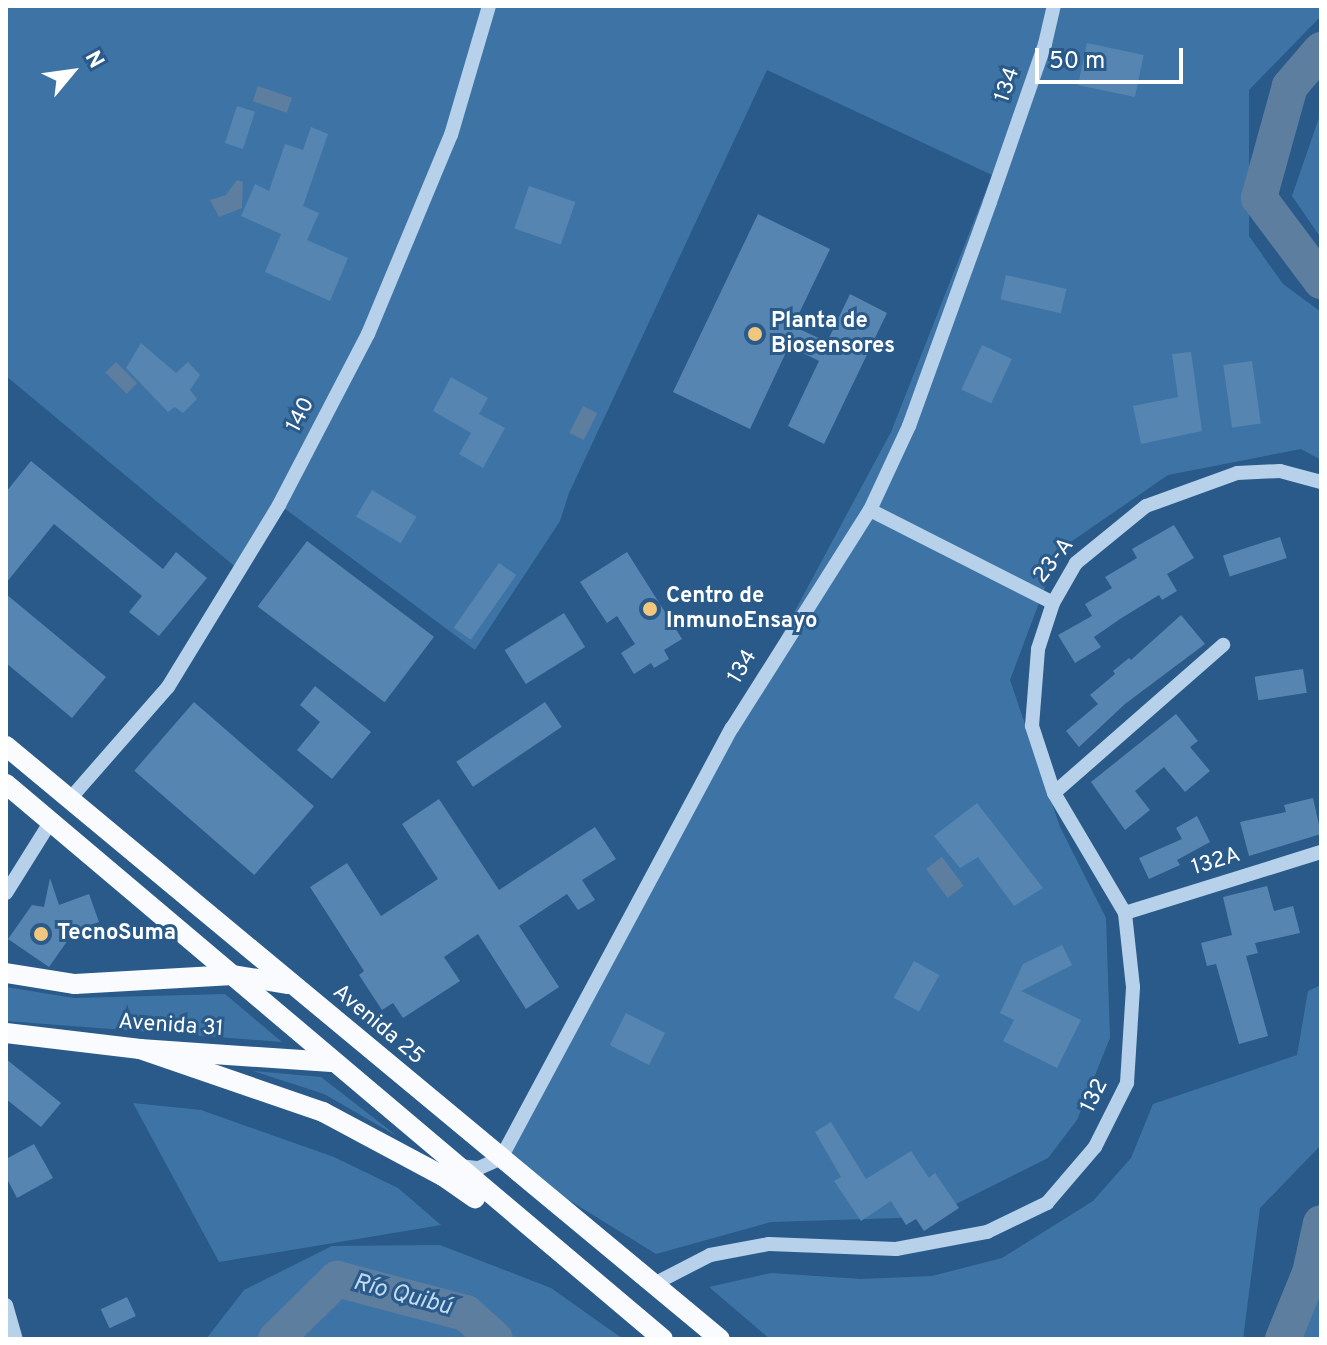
<!DOCTYPE html>
<html>
<head>
<meta charset="utf-8">
<style>
	body { margin:0 }
	#map { position:relative; width:1327px; height:1345px; overflow:hidden; background:#295a89; font-family:Overpass,sans-serif }
	div>[style] { position:absolute }
	.green>* { inset:0; background:#3e74a5 }
	.water>* { inset:0; background:#5e7e9f; transform-origin:0 0 }
	.river>* { height:36px; margin:-18px; padding:0 18px; transform-origin:18px; border-radius:18px; background:#5e7e9f }
	.building>* { inset:0; background:#5685b2; transform-origin:0 0 }
	.minor>* { height:14px; margin:-7px; padding:0 7px; transform-origin:7px; border-radius:7px; background:#b6d1e9 }
	.major>* { height:20px; margin:-10px; padding:0 10px; transform-origin:10px; border-radius:10px; background:#f9fbfe }
	.dots>* { width:22px; height:22px; translate:-50% -50%; box-sizing:border-box; border:4px solid #295a89; border-radius:50% }
	span { translate:-50% -50%; white-space:nowrap; text-align:center; line-height:1.15; -webkit-text-stroke:6px #295a89; paint-order:stroke }
	.street-label { font-size:22px; color:#fff }
	.poi-label { font-size:22px; color:#fff; font-weight:700 }
	.left { translate:0 -50%; text-align:left }
	.water-label { font-size:24px; color:#c2daf0; font-style:italic }
	.frame { position:absolute; inset:0; border:8px solid #fff; pointer-events:none }
	.north { position:absolute; left:32px; top:32px; width:80px; height:80px; -webkit-text-stroke:6px #295a89; paint-order:stroke; rotate:61deg; font-size:22px; font-weight:700; line-height:32px; text-align:center; color:#fff }
	.north::after { content:''; display:block; margin:auto; width:28px; height:36px; background:#fff; clip-path:polygon(50% 0,100% 100%,50% 72%,0 100%) }
	.scale { position:absolute; left:1035px; top:48px; width:148px; height:36px; box-sizing:border-box; border:4px solid #fff; border-top:0; padding-left:10px; font-size:24px; line-height:28px; white-space:nowrap; color:#fff; -webkit-text-stroke:6px #295a89; paint-order:stroke }
</style>
</head>
<body>
<div id="map">
	<div class="green">
		<div style="clip-path:polygon(6px 6px,1321px 6px,1321px 16px,1249px 90px,1249px 236px,1283px 284px,1321px 312px,1321px 460px,1301px 449px,1168px 475px,1059px 550px,1010px 680px,1060px 827px,1106px 918px,1110px 1038px,1077px 1120px,1048px 1158px,930px 1217px,771px 1222px,656px 1254px,501px 1158px,891px 432px,992px 175px,767px 70px,569px 493px,560px 521px,475px 650px,280px 505px,238px 569px,6px 376px)"></div>
		<div style="clip-path:polygon(1321px 112px,1321px 238px,1292px 196px)"></div>
		<div style="clip-path:polygon(1321px 985px,1321px 1145px,1260px 1208px,1243px 1339px,770px 1339px,709px 1287px,771px 1273px,861px 1279px,932px 1276px,1002px 1258px,1093px 1201px,1131px 1158px,1153px 1104px,1297px 1055px,1308px 991px)"></div>
		<div style="clip-path:polygon(6px 987px,74px 998px,225px 994px,282px 1042px,6px 1021px)"></div>
		<div style="clip-path:polygon(253px 1071px,321px 1077px,397px 1136px,324px 1094px)"></div>
		<div style="clip-path:polygon(133px 1103px,201px 1110px,334px 1157px,398px 1188px,441px 1225px,219px 1262px)"></div>
		<div style="clip-path:polygon(440px 1245px,551px 1288px,623px 1339px,206px 1339px,244px 1290px,332px 1246px)"></div>
		<div style="clip-path:polygon(1321px 1273px,1321px 1339px,1301px 1339px)"></div>
	</div>
	<div class="water">
		<div style="left:258px;top:86px;width:36px;height:16px;rotate:19deg"></div>
		<div style="clip-path:polygon(237px 180px,243px 182px,242px 208px,219px 217px,210px 200px,226px 195px)"></div>
		<div style="left:116px;top:362px;width:30px;height:15px;rotate:45deg"></div>
		<div style="left:583px;top:406px;width:16px;height:30px;rotate:27deg"></div>
		<div style="left:942px;top:857px;width:36px;height:20px;rotate:53deg"></div>
	</div>
	<div class="river">
		<div style="left:1321px;top:50px;width:48px;rotate:130.7deg"></div>
		<div style="left:1290px;top:86px;width:116px;rotate:105.5deg"></div>
		<div style="left:1259px;top:198px;width:104px;rotate:53.2deg"></div>
		<div style="left:276px;top:1339px;width:86px;rotate:-44.5deg"></div>
		<div style="left:337px;top:1279px;width:133px;rotate:14.8deg"></div>
		<div style="left:466px;top:1313px;width:39px;rotate:42deg"></div>
		<div style="left:1283px;top:1339px;width:71px;rotate:-67.8deg"></div>
		<div style="left:1310px;top:1273px;width:51px;rotate:-77.6deg"></div>
	</div>
	<div class="building">
		<div style="left:1087px;top:43px;width:58px;height:43px;rotate:12deg"></div>
		<div style="left:237px;top:106px;width:19px;height:39px;rotate:18deg"></div>
		<div style="clip-path:polygon(311px 127px,328px 134px,303px 206px,319px 213px,307px 240px,348px 258px,330px 301px,265px 272px,281px 234px,241px 216px,255px 184px,269px 191px,285px 144px,303px 150px)"></div>
		<div style="left:529px;top:186px;width:49px;height:45px;rotate:19deg"></div>
		<div style="clip-path:polygon(758px 214px,830px 249px,793px 326px,827px 342px,850px 294px,887px 313px,824px 444px,788px 426px,819px 361px,789px 346px,750px 429px,673px 392px)"></div>
		<div style="left:1006px;top:275px;width:62px;height:25px;rotate:13deg"></div>
		<div style="clip-path:polygon(141px 343px,176px 373px,188px 362px,200px 375px,190px 390px,197px 399px,183px 413px,175px 407px,168px 412px,126px 368px)"></div>
		<div style="left:982px;top:345px;width:33px;height:49px;rotate:25deg"></div>
		<div style="clip-path:polygon(1191px 352px,1202px 431px,1141px 444px,1133px 406px,1178px 397px,1172px 354px)"></div>
		<div style="left:1252px;top:361px;width:63px;height:29px;rotate:82deg"></div>
		<div style="clip-path:polygon(451px 377px,488px 398px,479px 414px,505px 428px,483px 468px,459px 454px,471px 433px,433px 411px)"></div>
		<div style="clip-path:polygon(31px 461px,163px 569px,176px 552px,207px 578px,159px 636px,129px 612px,142px 596px,54px 524px,6px 583px,6px 492px)"></div>
		<div style="left:372px;top:490px;width:52px;height:31px;rotate:31deg"></div>
		<div style="clip-path:polygon(1174px 525px,1194px 558px,1167px 574px,1177px 591px,1162px 600px,1159px 595px,1120px 619px,1094px 637px,1101px 647px,1075px 663px,1058px 635px,1092px 616px,1085px 604px,1112px 588px,1105px 577px,1137px 558px,1132px 549px)"></div>
		<div style="left:1280px;top:537px;width:22px;height:60px;rotate:72deg"></div>
		<div style="left:307px;top:541px;width:159px;height:82px;rotate:37deg"></div>
		<div style="clip-path:polygon(627px 552px,682px 639px,664px 650px,669px 659px,654px 668px,651px 663px,634px 674px,621px 653px,635px 644px,617px 616px,607px 623px,580px 582px)"></div>
		<div style="left:499px;top:563px;width:21px;height:79px;rotate:35deg"></div>
		<div style="clip-path:polygon(6px 594px,106px 677px,72px 718px,6px 663px)"></div>
		<div style="left:564px;top:613px;width:40px;height:70px;rotate:58deg"></div>
		<div style="clip-path:polygon(1181px 615px,1205px 644px,1125px 704px,1079px 747px,1066px 731px,1098px 704px,1090px 695px,1115px 674px,1113px 671px,1129px 658px,1131px 660px)"></div>
		<div style="left:1303px;top:669px;width:24px;height:49px;rotate:81deg"></div>
		<div style="clip-path:polygon(315px 686px,371px 732px,332px 779px,297px 750px,320px 722px,300px 705px)"></div>
		<div style="left:194px;top:702px;width:159px;height:91px;rotate:41deg"></div>
		<div style="left:545px;top:702px;width:30px;height:107px;rotate:56deg"></div>
		<div style="clip-path:polygon(1176px 714px,1198px 741px,1190px 747px,1210px 771px,1185px 792px,1164px 767px,1135px 791px,1150px 810px,1125px 830px,1091px 782px)"></div>
		<div style="clip-path:polygon(1313px 798px,1321px 834px,1249px 856px,1240px 822px,1286px 812px,1284px 805px)"></div>
		<div style="clip-path:polygon(439px 799px,499px 890px,595px 827px,616px 859px,582px 880px,595px 900px,578px 910px,567px 894px,519px 926px,559px 987px,526px 1009px,478px 934px,444px 957px,460px 981px,403px 1018px,393px 1003px,382px 1010px,359px 975px,364px 971px,310px 887px,347px 863px,381px 916px,438px 879px,402px 824px)"></div>
		<div style="clip-path:polygon(977px 803px,1043px 888px,1014px 906px,978px 857px,960px 868px,934px 836px)"></div>
		<div style="clip-path:polygon(1197px 816px,1210px 842px,1177px 860px,1180px 865px,1149px 879px,1139px 858px,1182px 839px,1176px 828px)"></div>
		<div style="clip-path:polygon(50px 878px,59px 905px,89px 894px,99px 922px,75px 930px,49px 967px,8px 939px,32px 905px,44px 907px)"></div>
		<div style="clip-path:polygon(1267px 886px,1274px 911px,1293px 906px,1300px 933px,1255px 943px,1258px 953px,1246px 956px,1268px 1036px,1239px 1044px,1216px 964px,1207px 966px,1201px 943px,1232px 935px,1223px 897px)"></div>
		<div style="clip-path:polygon(1062px 945px,1072px 965px,1021px 991px,1081px 1020px,1057px 1068px,1003px 1041px,1014px 1020px,1000px 1013px,1023px 964px)"></div>
		<div style="left:914px;top:961px;width:29px;height:42px;rotate:29deg"></div>
		<div style="left:626px;top:1013px;width:44px;height:36px;rotate:27deg"></div>
		<div style="clip-path:polygon(6px 1059px,61px 1103px,41px 1127px,6px 1099px)"></div>
		<div style="clip-path:polygon(831px 1122px,866px 1179px,911px 1151px,929px 1178px,935px 1173px,959px 1208px,924px 1231px,916px 1219px,906px 1225px,891px 1201px,861px 1221px,834px 1181px,841px 1177px,815px 1132px)"></div>
		<div style="clip-path:polygon(34px 1144px,53px 1178px,17px 1198px,6px 1177px,6px 1159px)"></div>
		<div style="left:127px;top:1297px;width:21px;height:29px;rotate:65deg"></div>
	</div>
	<div class="minor">
		<div style="left:870px;top:510px;width:205px;rotate:26.9deg"></div>
		<div style="left:1054px;top:793px;width:225px;rotate:-41.2deg"></div>
		<div style="left:69px;top:800px;width:150px;rotate:-48.8deg"></div>
		<div style="left:168px;top:687px;width:213px;rotate:-58.6deg"></div>
		<div style="left:279px;top:505px;width:193px;rotate:-62.5deg"></div>
		<div style="left:368px;top:334px;width:216px;rotate:-67.4deg"></div>
		<div style="left:451px;top:135px;width:134px;rotate:-73.6deg"></div>
		<div style="left:6px;top:893px;width:85px;rotate:-58deg"></div>
		<div style="left:1125px;top:913px;width:205px;rotate:-17.3deg"></div>
		<div style="left:459px;top:1166px;width:20px;rotate:6deg"></div>
		<div style="left:479px;top:1168px;width:24px;rotate:-24deg"></div>
		<div style="left:501px;top:1158px;width:488px;rotate:-61.8deg"></div>
		<div style="left:732px;top:728px;width:258px;rotate:-57.7deg"></div>
		<div style="left:870px;top:510px;width:93px;rotate:-65.1deg"></div>
		<div style="left:909px;top:426px;width:238px;rotate:-70.1deg"></div>
		<div style="left:990px;top:202px;width:167px;rotate:-70.8deg"></div>
		<div style="left:1045px;top:44px;width:39px;rotate:-77deg"></div>
		<div style="left:652px;top:1285px;width:65px;rotate:-27.3deg"></div>
		<div style="left:710px;top:1255px;width:60px;rotate:-10.6deg"></div>
		<div style="left:769px;top:1244px;width:127px;rotate:2.3deg"></div>
		<div style="left:896px;top:1249px;width:93px;rotate:-10.6deg"></div>
		<div style="left:987px;top:1232px;width:67px;rotate:-25.8deg"></div>
		<div style="left:1047px;top:1203px;width:74px;rotate:-49.4deg"></div>
		<div style="left:1095px;top:1147px;width:72px;rotate:-63.4deg"></div>
		<div style="left:1127px;top:1083px;width:96px;rotate:-86.4deg"></div>
		<div style="left:1133px;top:987px;width:74px;rotate:-96.2deg"></div>
		<div style="left:1125px;top:913px;width:139px;rotate:-120.6deg"></div>
		<div style="left:1054px;top:793px;width:71px;rotate:-108.2deg"></div>
		<div style="left:1032px;top:726px;width:77px;rotate:-85.5deg"></div>
		<div style="left:1038px;top:649px;width:48px;rotate:-71.9deg"></div>
		<div style="left:1053px;top:603px;width:46px;rotate:-60.1deg"></div>
		<div style="left:1076px;top:563px;width:90px;rotate:-39.2deg"></div>
		<div style="left:1146px;top:506px;width:97px;rotate:-19.9deg"></div>
		<div style="left:1237px;top:473px;width:43px;rotate:-2.7deg"></div>
		<div style="left:1280px;top:471px;width:42px;rotate:15deg"></div>
		<div style="left:6px;top:1305px;width:35px;rotate:74deg"></div>
	</div>
	<div class="major">
		<div style="left:6px;top:746px;width:928px;rotate:39.71deg"></div>
		<div style="left:6px;top:784px;width:860px;rotate:40.19deg"></div>
		<div style="left:6px;top:973px;width:70px;rotate:9.1deg"></div>
		<div style="left:75px;top:984px;width:158px;rotate:-3.3deg"></div>
		<div style="left:233px;top:975px;width:56px;rotate:9.3deg"></div>
		<div style="left:6px;top:1033px;width:135px;rotate:6.8deg"></div>
		<div style="left:140px;top:1049px;width:192px;rotate:3.9deg"></div>
		<div style="left:140px;top:1049px;width:194px;rotate:19deg"></div>
		<div style="left:323px;top:1112px;width:136px;rotate:28.1deg"></div>
		<div style="left:443px;top:1176px;width:39px;rotate:35deg"></div>
	</div>
	<div class="dots">
		<div style="left:755px;top:334px;background:#f0c77d"></div>
		<div style="left:650px;top:609px;background:#f0c77d"></div>
		<div style="left:41px;top:934px;background:#f0c77d"></div>
	</div>
	<div class="street-label">
		<span style="left:1008px;top:85px;rotate:-71deg">134</span>
		<span style="left:301px;top:415px;rotate:-63deg">140</span>
		<span style="left:1054px;top:561px;rotate:-52deg">23-A</span>
		<span style="left:743px;top:667px;rotate:-59deg">134</span>
		<span style="left:1216px;top:862px;rotate:-17deg">132A</span>
		<span style="left:378px;top:1025px;rotate:40deg">Avenida 25</span>
		<span style="left:171px;top:1026px;rotate:4deg">Avenida 31</span>
		<span style="left:1095px;top:1096px;rotate:-64deg">132</span>
	</div>
	<div class="poi-label">
		<span class="left" style="left:771px;top:334px">Planta de<br>Biosensores</span>
		<span class="left" style="left:666px;top:609px">Centro de<br>InmunoEnsayo</span>
		<span class="left" style="left:57px;top:934px">TecnoSuma</span>
	</div>
	<div class="water-label">
		<span style="left:402px;top:1296px;rotate:15deg">Río Quibú</span>
	</div>
	<div class="frame"></div>
	<div class="north">N</div>
	<div class="scale">50 m</div>
</div>
</body>
</html>
